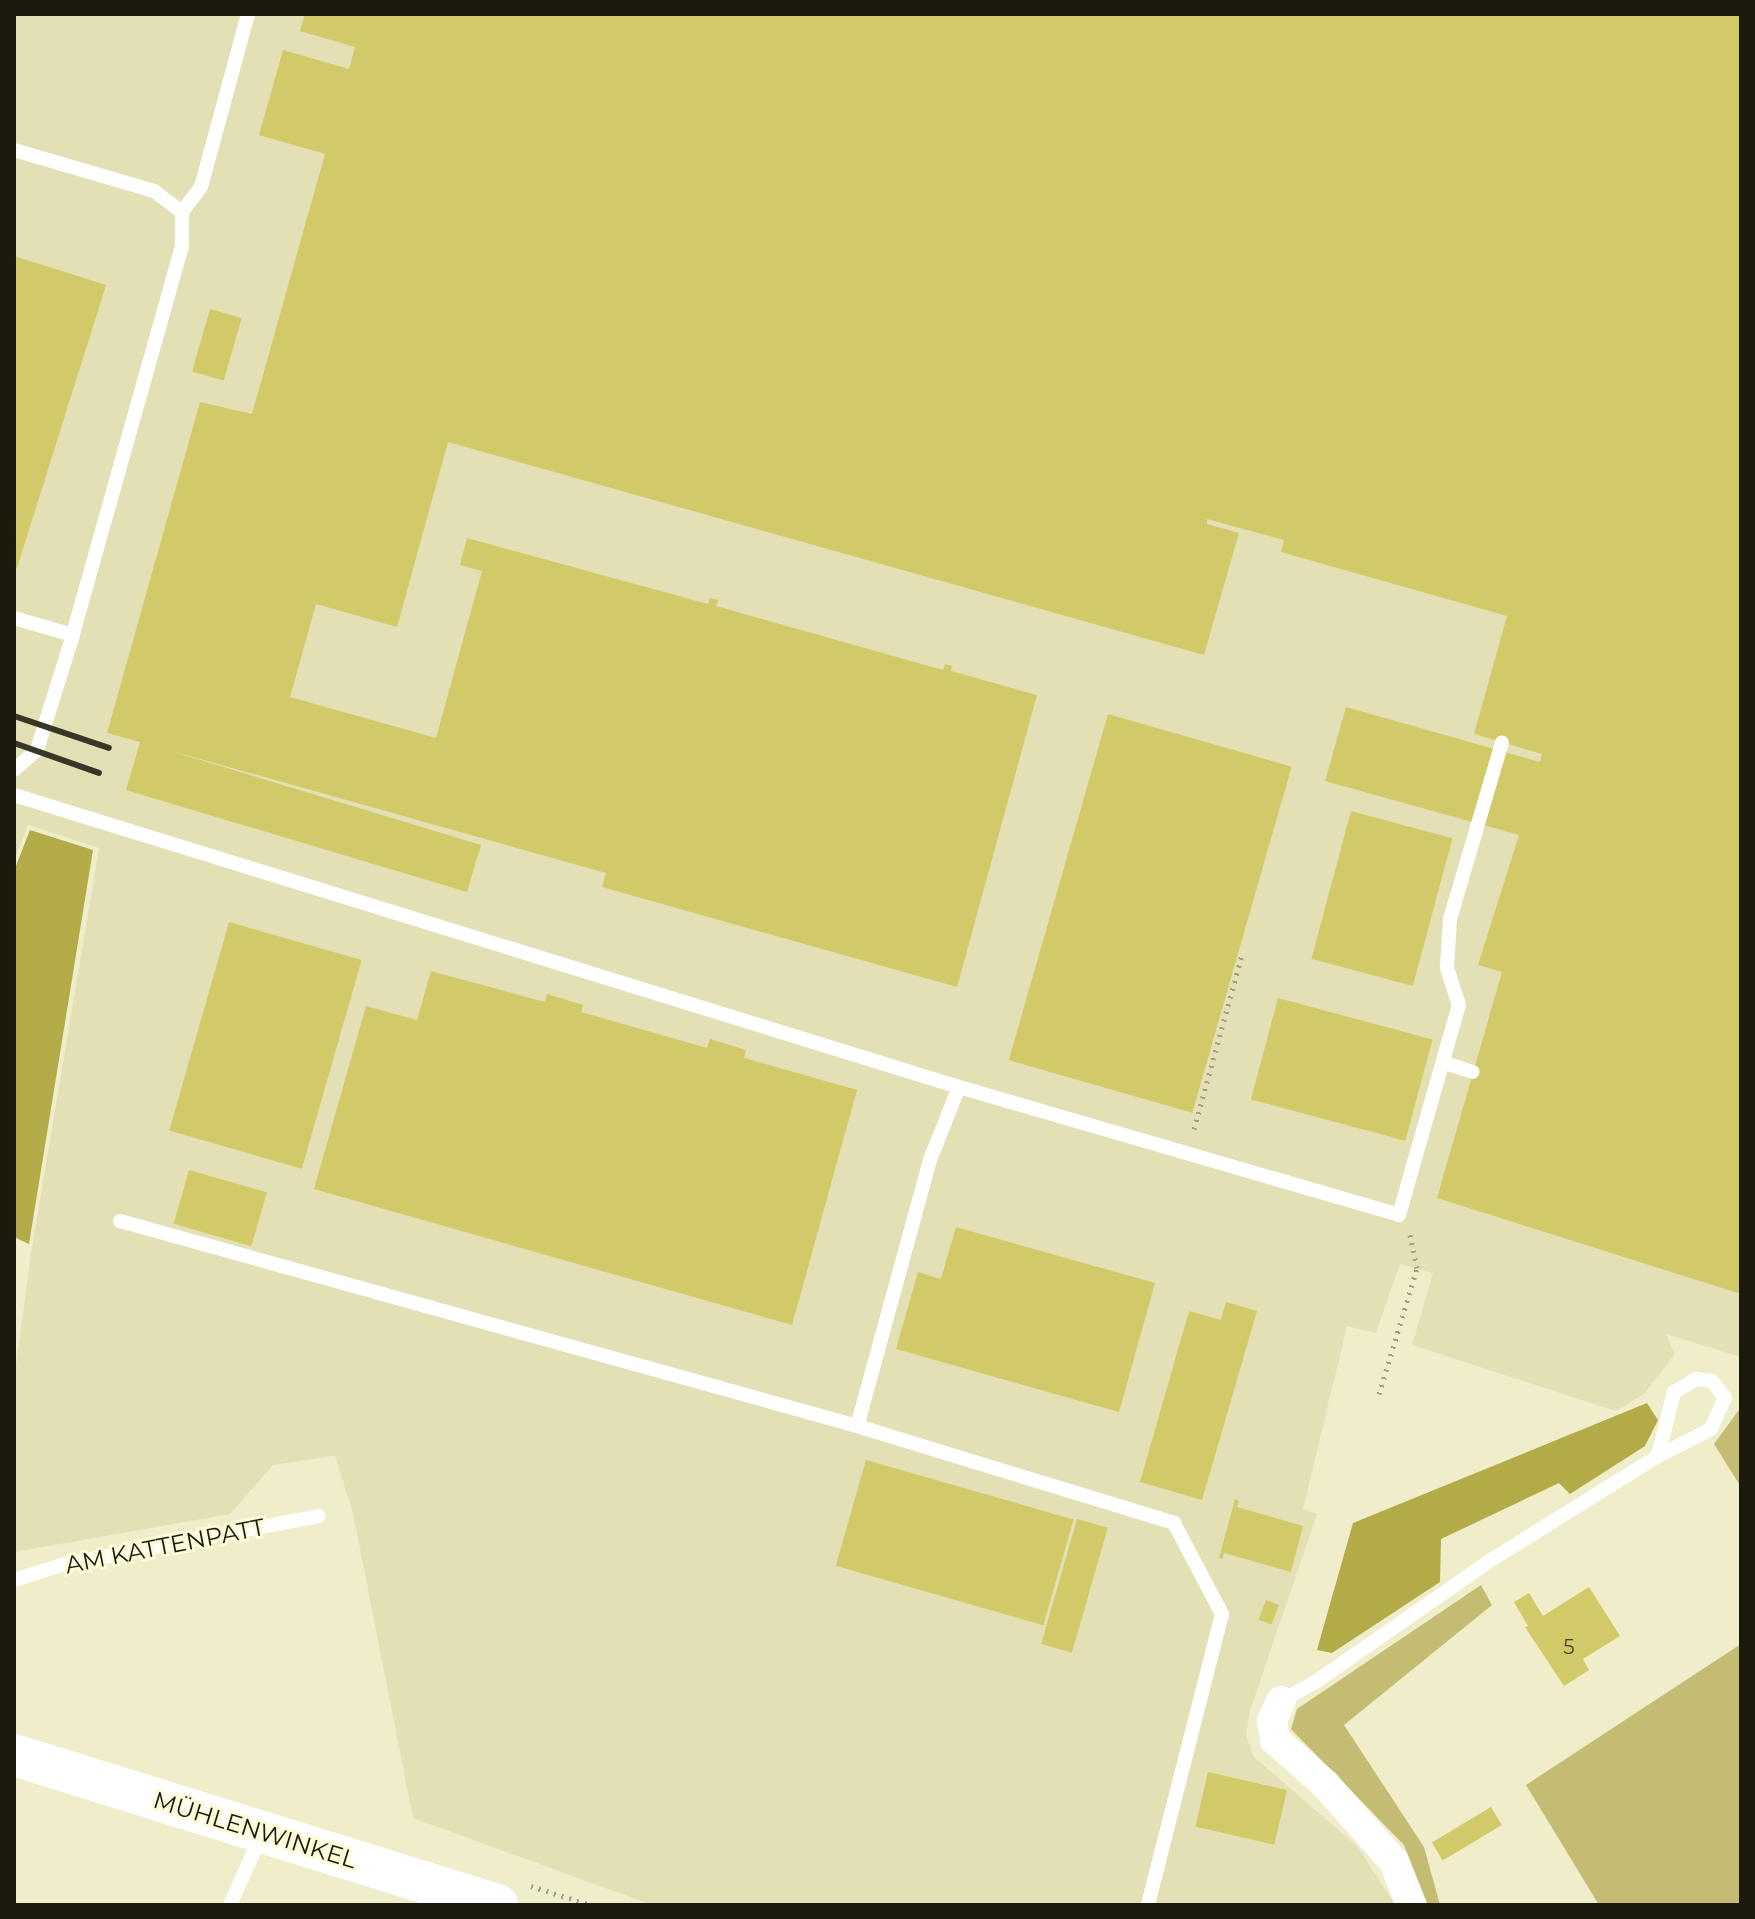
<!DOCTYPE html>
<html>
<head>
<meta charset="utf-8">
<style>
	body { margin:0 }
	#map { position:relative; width:1755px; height:1919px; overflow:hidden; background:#efedca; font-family:Montserrat,sans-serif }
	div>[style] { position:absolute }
	.built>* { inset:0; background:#e3e0b6 }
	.green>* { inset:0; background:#c3bc72 }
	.forest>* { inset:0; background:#b3aa48 }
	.building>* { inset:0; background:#d2c968; transform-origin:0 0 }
	.path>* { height:5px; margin-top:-2.5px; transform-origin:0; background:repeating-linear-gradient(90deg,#a2a085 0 2px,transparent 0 8px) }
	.lane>* { height:14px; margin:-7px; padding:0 7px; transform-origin:7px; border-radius:7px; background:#fff }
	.street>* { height:30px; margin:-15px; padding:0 15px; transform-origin:15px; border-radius:15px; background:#fff }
	.secondary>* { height:42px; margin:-21px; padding:0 21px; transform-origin:21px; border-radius:21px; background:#fff }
	.rail>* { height:6px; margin:-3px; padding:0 3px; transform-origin:3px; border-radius:3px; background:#383727 }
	span { translate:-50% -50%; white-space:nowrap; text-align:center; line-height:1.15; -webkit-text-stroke:6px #fdfad7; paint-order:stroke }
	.number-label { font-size:20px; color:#494624 }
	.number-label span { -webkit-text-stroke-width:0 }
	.street-label { font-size:24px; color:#1b1a0d }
	.frame { position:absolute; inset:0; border:16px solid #1b1a0d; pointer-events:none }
</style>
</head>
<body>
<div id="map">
	<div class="built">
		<div style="clip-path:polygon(14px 14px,1741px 14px,1741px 1357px,1666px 1334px,1675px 1354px,1644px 1394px,1616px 1411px,1412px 1345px,1433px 1273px,1400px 1264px,1376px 1333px,1347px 1326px,1303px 1509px,1317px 1514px,1250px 1711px,1246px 1734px,1254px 1757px,1358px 1847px,1395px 1905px,652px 1905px,413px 1818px,353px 1513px,335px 1456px,273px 1465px,230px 1514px,14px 1552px,14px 1381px,31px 1253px,99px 848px,28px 825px,14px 861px)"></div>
	</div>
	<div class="green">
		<div style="clip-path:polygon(1741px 1407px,1741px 1487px,1714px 1444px)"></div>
		<div style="clip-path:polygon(1481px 1585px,1492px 1605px,1344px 1725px,1424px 1847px,1440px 1905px,1428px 1905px,1404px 1845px,1291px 1729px,1297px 1709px)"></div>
		<div style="clip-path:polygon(1741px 1644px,1741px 1905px,1599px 1905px,1526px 1785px)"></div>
	</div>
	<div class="forest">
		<div style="clip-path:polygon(30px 830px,93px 850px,29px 1244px,14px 1237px,14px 871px)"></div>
		<div style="clip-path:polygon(1647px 1403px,1658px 1420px,1645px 1446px,1570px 1494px,1559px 1483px,1441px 1539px,1440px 1582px,1332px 1653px,1317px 1650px,1353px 1523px)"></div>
	</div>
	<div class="building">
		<div style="clip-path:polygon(305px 14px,1741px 14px,1741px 1294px,1437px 1198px,1502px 972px,1478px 965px,1519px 835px,1325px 781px,1346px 707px,1540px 762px,1542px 754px,1474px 734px,1507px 616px,1281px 552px,1284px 540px,1207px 519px,1207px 524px,1239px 533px,1204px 655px,448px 442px,397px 627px,316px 604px,290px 697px,436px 738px,482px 571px,460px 565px,467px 538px,708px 604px,710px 598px,718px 600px,716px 606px,943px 670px,945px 664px,952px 666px,951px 671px,1037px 695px,957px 987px,602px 887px,606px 873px,161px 748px,481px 845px,467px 892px,126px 790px,140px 742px,107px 733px,200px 402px,252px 414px,325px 154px,259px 135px,283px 50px,349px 69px,355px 47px,300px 31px)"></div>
		<div style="clip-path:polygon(14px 256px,106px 285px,17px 568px,14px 567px)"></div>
		<div style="left:210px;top:309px;width:33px;height:65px;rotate:16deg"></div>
		<div style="left:1108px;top:714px;width:191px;height:360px;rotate:16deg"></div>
		<div style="left:1351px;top:811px;width:105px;height:153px;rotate:15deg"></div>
		<div style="left:229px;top:922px;width:138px;height:217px;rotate:16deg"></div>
		<div style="clip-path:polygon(431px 971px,545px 1002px,547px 994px,583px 1005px,581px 1012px,707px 1048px,710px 1039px,746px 1050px,744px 1058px,857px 1090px,792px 1325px,314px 1189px,366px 1006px,417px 1020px)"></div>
		<div style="left:1278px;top:998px;width:160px;height:105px;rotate:15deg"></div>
		<div style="left:189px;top:1170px;width:81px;height:56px;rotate:16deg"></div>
		<div style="clip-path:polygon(956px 1227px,1155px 1283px,1119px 1412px,896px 1349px,918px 1272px,941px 1279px)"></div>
		<div style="clip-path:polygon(1226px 1302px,1257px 1311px,1202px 1500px,1140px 1482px,1189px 1311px,1221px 1320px)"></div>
		<div style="left:866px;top:1460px;width:216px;height:110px;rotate:16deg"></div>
		<div style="clip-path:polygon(1235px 1499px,1239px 1501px,1237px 1507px,1303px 1526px,1291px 1572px,1224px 1553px,1222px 1559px,1219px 1558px)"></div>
		<div style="left:1077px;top:1519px;width:32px;height:130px;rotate:16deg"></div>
		<div style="clip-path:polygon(1589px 1587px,1620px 1636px,1583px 1659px,1589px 1670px,1564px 1686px,1525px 1627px,1528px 1626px,1514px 1602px,1529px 1593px,1543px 1616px)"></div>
		<div style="left:1266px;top:1600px;width:14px;height:21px;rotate:21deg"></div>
		<div style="left:1208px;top:1772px;width:81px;height:56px;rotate:13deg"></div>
		<div style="left:1491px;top:1807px;width:21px;height:69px;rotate:59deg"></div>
	</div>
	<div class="path">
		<div style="left:1194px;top:1129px;width:180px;rotate:-74.6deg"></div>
		<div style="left:1379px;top:1394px;width:132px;rotate:-73.2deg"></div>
		<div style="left:1417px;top:1268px;width:35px;rotate:-102deg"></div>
		<div style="left:531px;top:1886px;width:63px;rotate:17.6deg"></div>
	</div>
	<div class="lane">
		<div style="left:14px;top:150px;width:146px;rotate:16.3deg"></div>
		<div style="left:154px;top:191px;width:35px;rotate:37deg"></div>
		<div style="left:182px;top:212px;width:34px;rotate:90deg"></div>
		<div style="left:182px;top:246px;width:404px;rotate:105.7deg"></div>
		<div style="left:73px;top:635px;width:121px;rotate:107.4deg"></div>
		<div style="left:37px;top:750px;width:30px;rotate:139deg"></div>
		<div style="left:182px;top:212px;width:31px;rotate:-53deg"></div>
		<div style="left:201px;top:187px;width:179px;rotate:-74.8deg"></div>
		<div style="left:14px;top:618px;width:61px;rotate:16.1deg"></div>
		<div style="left:14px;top:795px;width:989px;rotate:17.17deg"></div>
		<div style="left:959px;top:1087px;width:458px;rotate:16.2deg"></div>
		<div style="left:1399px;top:1215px;width:218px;rotate:-74.1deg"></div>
		<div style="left:1459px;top:1005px;width:40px;rotate:-108deg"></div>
		<div style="left:1447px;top:967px;width:48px;rotate:-86.4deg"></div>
		<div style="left:1450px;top:919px;width:184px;rotate:-73.6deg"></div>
		<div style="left:1445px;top:1063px;width:29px;rotate:18deg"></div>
		<div style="left:959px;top:1087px;width:79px;rotate:111.7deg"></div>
		<div style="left:930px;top:1160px;width:276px;rotate:105.3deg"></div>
		<div style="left:857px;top:1426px;width:332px;rotate:17deg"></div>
		<div style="left:1174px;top:1523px;width:103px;rotate:62.2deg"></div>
		<div style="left:1222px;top:1614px;width:300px;rotate:104.3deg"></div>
		<div style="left:120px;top:1221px;width:765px;rotate:15.54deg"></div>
		<div style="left:14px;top:1580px;width:53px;rotate:-17.4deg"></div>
		<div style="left:65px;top:1564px;width:258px;rotate:-10.7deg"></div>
		<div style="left:1281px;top:1701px;width:38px;rotate:-29deg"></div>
		<div style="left:1314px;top:1683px;width:216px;rotate:-34.8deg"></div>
		<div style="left:1491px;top:1560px;width:197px;rotate:-31.9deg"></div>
		<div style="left:1658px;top:1456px;width:59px;rotate:-27deg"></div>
		<div style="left:1711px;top:1429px;width:34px;rotate:-66deg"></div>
		<div style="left:1725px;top:1398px;width:21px;rotate:-127deg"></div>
		<div style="left:1712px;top:1381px;width:16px;rotate:-173deg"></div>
		<div style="left:1696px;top:1379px;width:26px;rotate:149deg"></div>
		<div style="left:1674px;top:1392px;width:66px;rotate:104deg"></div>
		<div style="left:230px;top:1905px;width:76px;rotate:-65.8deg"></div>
	</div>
	<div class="street">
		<div style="left:1281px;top:1701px;width:22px;rotate:114deg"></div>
		<div style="left:1272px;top:1721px;width:19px;rotate:81deg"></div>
		<div style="left:1275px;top:1740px;width:67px;rotate:41.3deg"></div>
		<div style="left:1325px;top:1784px;width:104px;rotate:48.5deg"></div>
		<div style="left:1394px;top:1862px;width:46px;rotate:68.4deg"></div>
	</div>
	<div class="secondary">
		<div style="left:14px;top:1755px;width:506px;rotate:17.25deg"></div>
	</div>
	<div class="rail">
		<div style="left:14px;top:716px;width:100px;rotate:18.6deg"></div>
		<div style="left:14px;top:743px;width:90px;rotate:19.4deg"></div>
	</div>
	<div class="number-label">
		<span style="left:1569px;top:1647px">5</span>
	</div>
	<div class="street-label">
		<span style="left:165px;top:1546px;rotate:-11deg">AM KATTENPATT</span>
		<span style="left:255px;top:1830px;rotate:17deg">MÜHLENWINKEL</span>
	</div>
	<div class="frame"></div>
</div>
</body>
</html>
